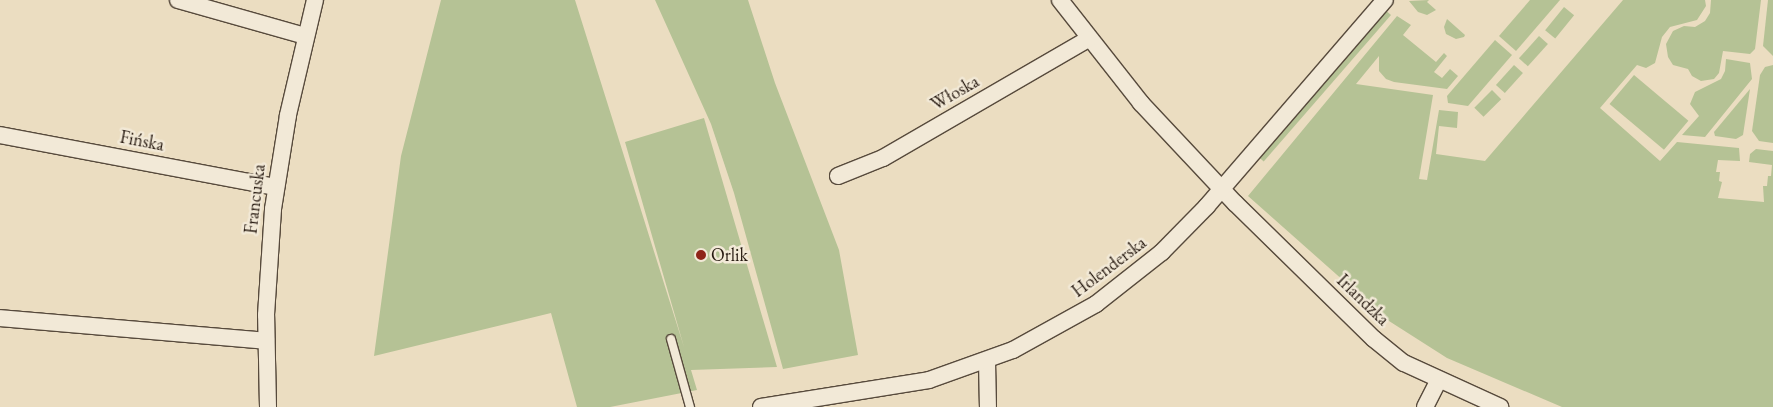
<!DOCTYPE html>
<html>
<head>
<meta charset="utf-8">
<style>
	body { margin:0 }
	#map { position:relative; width:1773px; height:407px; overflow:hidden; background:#ebddc1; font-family:"EB Garamond",serif }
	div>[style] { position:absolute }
	.green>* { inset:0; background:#b5c295; transform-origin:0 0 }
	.roads { filter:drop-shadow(1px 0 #574a3c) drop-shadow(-1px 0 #574a3c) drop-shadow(0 1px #574a3c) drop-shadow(0 -1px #574a3c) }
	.service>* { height:8px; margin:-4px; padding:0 4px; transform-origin:4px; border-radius:4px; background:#f2e9d7 }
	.minor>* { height:16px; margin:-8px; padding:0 8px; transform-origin:8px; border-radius:8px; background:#f2e9d7 }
	.dots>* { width:14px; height:14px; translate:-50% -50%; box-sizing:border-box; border:2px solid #f2e9d7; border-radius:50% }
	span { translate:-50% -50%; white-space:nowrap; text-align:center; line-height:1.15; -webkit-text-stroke:5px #f2e9d7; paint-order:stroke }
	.street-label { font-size:18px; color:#261910 }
	.poi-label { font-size:18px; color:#261910 }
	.left { translate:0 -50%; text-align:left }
</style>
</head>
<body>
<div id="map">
	<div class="green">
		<div style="clip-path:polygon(441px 0,575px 0,684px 347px,625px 142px,704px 118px,777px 367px,691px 370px,697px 390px,610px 407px,577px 407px,551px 313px,374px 356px,401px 156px)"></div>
		<div style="clip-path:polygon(655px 0,748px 0,775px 83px,839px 250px,858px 355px,783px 369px,734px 193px,711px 124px)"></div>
		<div style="clip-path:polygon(1429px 0,1427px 2px,1436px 10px,1427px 15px,1418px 12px,1409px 1px)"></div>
		<div style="clip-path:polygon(1530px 0,1560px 0,1516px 51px,1499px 36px)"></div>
		<div style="clip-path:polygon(1623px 0,1705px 0,1706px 6px,1697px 20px,1670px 27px,1662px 37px,1655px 63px,1646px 68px,1637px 65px,1600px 108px,1660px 161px,1677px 142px,1739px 148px,1740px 161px,1718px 160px,1716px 172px,1720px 172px,1719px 181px,1722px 182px,1718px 198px,1764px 202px,1763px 186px,1767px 186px,1768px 176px,1771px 176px,1772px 165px,1749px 162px,1750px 154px,1756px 149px,1773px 151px,1773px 407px,1562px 407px,1447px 358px,1389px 321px,1248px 196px,1397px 16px,1411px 25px,1403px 35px,1436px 62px,1444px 53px,1447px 56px,1434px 72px,1442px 78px,1450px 69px,1458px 76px,1447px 89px,1394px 82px,1386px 79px,1379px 71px,1379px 56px,1356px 84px,1433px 95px,1419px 179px,1427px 180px,1439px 110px,1458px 112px,1457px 128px,1439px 126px,1436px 154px,1485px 161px)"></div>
		<div style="clip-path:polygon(1711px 0,1761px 0,1755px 49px,1750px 54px,1723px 51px,1719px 73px,1714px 79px,1701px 81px,1692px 76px,1688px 69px,1673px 65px,1668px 57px,1666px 44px,1673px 31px,1684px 26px,1695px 27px,1705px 21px,1710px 13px)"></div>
		<div style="clip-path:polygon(1768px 0,1773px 0,1773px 56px,1763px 46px)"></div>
		<div style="left:1564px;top:7px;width:13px;height:30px;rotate:39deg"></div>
		<div style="left:1391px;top:15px;width:194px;height:8px;rotate:131deg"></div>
		<div style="clip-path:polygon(1447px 19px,1465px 35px,1464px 37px,1456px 39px,1446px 34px,1444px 27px)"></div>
		<div style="left:1539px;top:36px;width:12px;height:30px;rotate:42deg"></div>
		<div style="clip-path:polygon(1495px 40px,1512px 55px,1468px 106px,1448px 103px,1447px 96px)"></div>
		<div style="clip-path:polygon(1726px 59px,1750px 63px,1752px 79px,1705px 137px,1682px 135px,1699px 116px,1690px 104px,1695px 92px,1721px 79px,1725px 71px)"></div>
		<div style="left:1514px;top:65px;width:12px;height:27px;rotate:42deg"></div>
		<div style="clip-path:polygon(1773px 65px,1773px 143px,1759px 141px,1752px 131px,1760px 75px,1765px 67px)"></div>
		<div style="left:1634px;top:75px;width:71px;height:38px;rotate:40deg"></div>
		<div style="clip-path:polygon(1750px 89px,1743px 135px,1736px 139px,1715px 136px,1714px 132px)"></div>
		<div style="left:1492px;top:90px;width:13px;height:25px;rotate:45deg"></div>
	</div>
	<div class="roads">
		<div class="service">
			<div style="left:671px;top:339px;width:71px;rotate:74.4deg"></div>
		</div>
		<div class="minor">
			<div style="left:178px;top:0;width:132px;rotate:15.8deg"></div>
			<div style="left:1060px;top:0;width:131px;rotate:51.8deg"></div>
			<div style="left:1141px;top:103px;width:137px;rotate:46.8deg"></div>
			<div style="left:1235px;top:203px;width:194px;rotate:44.4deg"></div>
			<div style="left:1374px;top:339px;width:38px;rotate:39deg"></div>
			<div style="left:1404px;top:363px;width:106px;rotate:24.6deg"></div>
			<div style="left:0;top:135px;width:281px;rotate:10.7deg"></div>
			<div style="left:838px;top:176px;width:48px;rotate:-21.8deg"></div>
			<div style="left:883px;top:158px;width:237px;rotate:-30.1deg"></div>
			<div style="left:0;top:318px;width:267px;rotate:4.9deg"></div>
			<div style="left:987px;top:361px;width:46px;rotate:88.8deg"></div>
			<div style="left:268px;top:407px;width:92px;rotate:-91.2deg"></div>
			<div style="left:266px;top:315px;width:106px;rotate:-86.2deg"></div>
			<div style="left:273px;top:209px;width:95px;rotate:-80.9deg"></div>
			<div style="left:288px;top:115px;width:118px;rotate:-76.8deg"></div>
			<div style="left:761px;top:407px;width:170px;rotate:-9.1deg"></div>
			<div style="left:929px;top:380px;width:89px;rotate:-19.7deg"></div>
			<div style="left:1013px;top:350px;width:95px;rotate:-29deg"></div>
			<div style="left:1096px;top:304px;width:84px;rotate:-38.2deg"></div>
			<div style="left:1162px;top:252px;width:64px;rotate:-45.6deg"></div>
			<div style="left:1207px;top:206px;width:272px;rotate:-49.2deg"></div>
			<div style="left:1425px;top:407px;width:29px;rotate:-63deg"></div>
		</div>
	</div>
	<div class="dots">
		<div style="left:701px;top:255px;background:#8f2418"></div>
	</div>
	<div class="street-label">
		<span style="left:955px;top:93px;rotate:-30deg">Włoska</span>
		<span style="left:142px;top:141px;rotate:11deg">Fińska</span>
		<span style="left:255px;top:199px;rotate:-83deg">Francuska</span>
		<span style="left:1109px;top:267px;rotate:-37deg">Holenderska</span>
		<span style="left:1363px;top:300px;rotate:44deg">Irlandzka</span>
	</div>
	<div class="poi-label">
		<span class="left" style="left:711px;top:255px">Orlik</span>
	</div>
</div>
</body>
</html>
